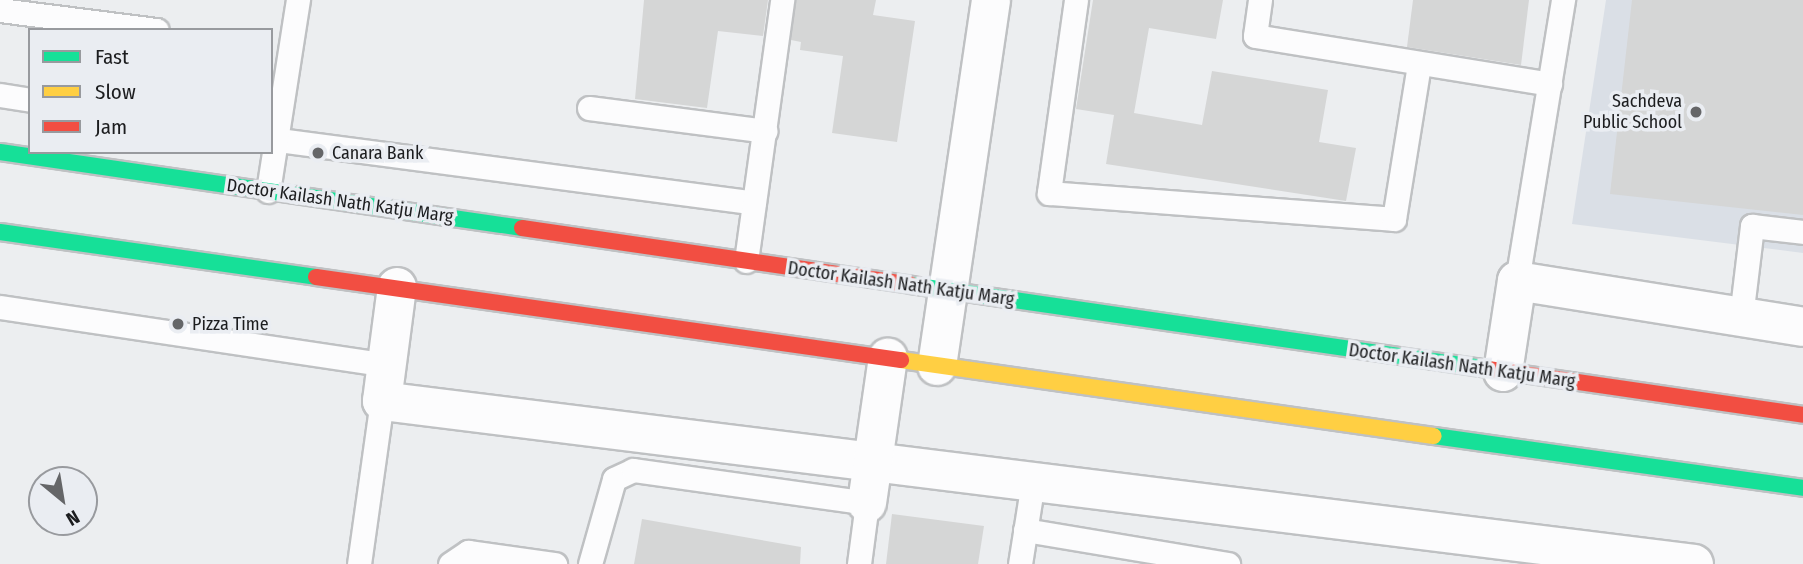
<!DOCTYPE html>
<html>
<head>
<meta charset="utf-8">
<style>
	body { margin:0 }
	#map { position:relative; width:1803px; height:564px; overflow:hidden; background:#eceef0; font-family:"Fira Sans Condensed",sans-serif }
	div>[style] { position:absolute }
	.built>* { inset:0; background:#dadfe6 }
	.building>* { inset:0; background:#d5d6d6 }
	.roads { filter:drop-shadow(2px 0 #bfc1c3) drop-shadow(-2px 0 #bfc1c3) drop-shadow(0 2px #bfc1c3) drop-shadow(0 -2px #bfc1c3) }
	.lane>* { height:23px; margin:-11.5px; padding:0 11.5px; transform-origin:11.5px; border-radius:11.5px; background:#fcfcfd }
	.street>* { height:38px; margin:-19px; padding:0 19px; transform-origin:19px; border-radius:19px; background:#fcfcfd }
	.fast>* { height:16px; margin:-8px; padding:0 8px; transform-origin:8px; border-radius:8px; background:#16e098 }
	.slow>* { height:16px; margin:-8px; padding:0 8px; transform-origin:8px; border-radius:8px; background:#ffcf43 }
	.jam>* { height:16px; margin:-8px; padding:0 8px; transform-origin:8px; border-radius:8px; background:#f24e42 }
	.dots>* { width:19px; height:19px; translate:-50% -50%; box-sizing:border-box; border:4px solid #eaedf2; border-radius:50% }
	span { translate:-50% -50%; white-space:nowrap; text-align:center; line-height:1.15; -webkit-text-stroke:7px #eaedf2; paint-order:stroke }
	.poi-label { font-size:18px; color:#1c1d1f }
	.right { translate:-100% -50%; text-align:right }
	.left { translate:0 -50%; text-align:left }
	.street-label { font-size:18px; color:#1c1d1f }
	.legend { position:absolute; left:28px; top:28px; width:245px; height:126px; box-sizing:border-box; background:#eaedf2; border:2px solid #989a9e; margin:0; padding:9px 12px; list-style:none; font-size:21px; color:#1c1d1f }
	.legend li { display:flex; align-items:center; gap:14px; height:35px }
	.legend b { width:35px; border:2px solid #989a9e }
	.north { position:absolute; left:28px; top:466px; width:70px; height:70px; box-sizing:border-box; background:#eaedf2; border:2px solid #989a9e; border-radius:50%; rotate:150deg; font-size:19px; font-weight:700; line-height:28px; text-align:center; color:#1c1d1f }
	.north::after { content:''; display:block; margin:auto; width:24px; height:32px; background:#656668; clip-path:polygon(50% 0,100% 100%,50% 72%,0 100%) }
</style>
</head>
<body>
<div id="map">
	<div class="built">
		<div style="clip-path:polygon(1606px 0,1803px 0,1803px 253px,1572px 224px)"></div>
	</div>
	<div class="building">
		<div style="clip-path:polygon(644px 0,768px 0,763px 36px,718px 31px,707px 108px,635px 99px)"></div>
		<div style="clip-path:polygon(796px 0,876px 0,873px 15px,915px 21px,897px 142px,832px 133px,843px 56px,800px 50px,801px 42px,791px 40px)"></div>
		<div style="clip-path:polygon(1093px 0,1223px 0,1216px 39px,1149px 28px,1134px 113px,1202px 125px,1212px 71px,1328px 90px,1319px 142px,1356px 148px,1346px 201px,1106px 164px,1114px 115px,1076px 109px)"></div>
		<div style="clip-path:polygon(1413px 0,1529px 0,1521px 65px,1407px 47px)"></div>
		<div style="clip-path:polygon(1632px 0,1803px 0,1803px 215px,1610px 194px)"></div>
		<div style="clip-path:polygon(892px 514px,984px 526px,978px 564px,886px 564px)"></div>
		<div style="clip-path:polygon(642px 519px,801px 547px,800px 564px,634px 564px)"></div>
	</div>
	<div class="roads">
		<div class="lane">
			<div style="left:1076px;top:0;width:195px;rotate:98deg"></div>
			<div style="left:1049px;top:193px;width:346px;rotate:4.3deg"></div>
			<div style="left:1394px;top:219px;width:156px;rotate:-80.8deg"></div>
			<div style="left:1260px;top:0;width:36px;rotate:98deg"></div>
			<div style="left:1255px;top:36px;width:299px;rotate:9.2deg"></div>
			<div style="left:0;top:10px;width:158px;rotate:7.3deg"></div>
			<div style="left:0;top:95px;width:30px;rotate:9deg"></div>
			<div style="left:589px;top:108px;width:178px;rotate:7.4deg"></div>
			<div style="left:271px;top:139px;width:487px;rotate:7.5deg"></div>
			<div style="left:268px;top:191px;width:193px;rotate:-81.1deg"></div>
			<div style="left:746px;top:261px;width:263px;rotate:-82.1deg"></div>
			<div style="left:1517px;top:281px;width:285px;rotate:-80.7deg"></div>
			<div style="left:0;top:307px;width:390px;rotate:8.5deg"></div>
			<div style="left:1741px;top:317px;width:92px;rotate:-83.1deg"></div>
			<div style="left:1752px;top:226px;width:51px;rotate:6.7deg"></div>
			<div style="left:1025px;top:530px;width:206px;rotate:9.5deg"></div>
			<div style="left:359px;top:564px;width:165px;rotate:-82deg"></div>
			<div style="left:450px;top:564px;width:22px;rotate:-34deg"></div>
			<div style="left:468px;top:552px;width:88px;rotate:7.9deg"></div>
			<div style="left:590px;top:564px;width:88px;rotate:-74.2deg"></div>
			<div style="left:614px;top:479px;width:21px;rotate:-25deg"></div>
			<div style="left:633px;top:470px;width:236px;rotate:8deg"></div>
			<div style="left:867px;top:503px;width:62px;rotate:97.5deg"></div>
			<div style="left:1020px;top:564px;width:83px;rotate:-81deg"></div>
		</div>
		<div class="street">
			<div style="left:397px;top:287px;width:115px;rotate:97.5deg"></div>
			<div style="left:382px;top:401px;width:1322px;rotate:7.08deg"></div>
			<div style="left:937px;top:366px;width:370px;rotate:-81.6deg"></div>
			<div style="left:1503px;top:372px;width:92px;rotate:-81.3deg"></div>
			<div style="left:1517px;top:281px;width:290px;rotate:9.1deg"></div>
			<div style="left:867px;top:503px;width:147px;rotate:-81.8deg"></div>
		</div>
		<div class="fast">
			<div style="left:0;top:152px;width:528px;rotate:8.28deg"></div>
			<div style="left:0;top:232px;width:319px;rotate:8.1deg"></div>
			<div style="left:911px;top:285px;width:584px;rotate:8.27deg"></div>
			<div style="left:1434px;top:436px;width:373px;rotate:8deg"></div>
		</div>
		<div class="slow">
			<div style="left:901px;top:360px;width:538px;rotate:8.12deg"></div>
		</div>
		<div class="jam">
			<div style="left:522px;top:228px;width:393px;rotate:8.3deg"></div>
			<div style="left:316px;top:277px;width:591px;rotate:8.08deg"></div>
			<div style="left:1489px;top:369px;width:317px;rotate:8.3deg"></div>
		</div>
	</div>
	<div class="dots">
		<div style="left:1696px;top:112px;background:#656668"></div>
		<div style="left:318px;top:153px;background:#656668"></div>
		<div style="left:178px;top:324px;background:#656668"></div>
	</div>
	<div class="poi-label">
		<span class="right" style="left:1682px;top:112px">Sachdeva<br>Public School</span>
		<span class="left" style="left:332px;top:153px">Canara Bank</span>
		<span class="left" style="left:192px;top:324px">Pizza Time</span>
	</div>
	<div class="street-label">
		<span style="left:340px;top:201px;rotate:8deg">Doctor Kailash Nath Katju Marg</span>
		<span style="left:901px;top:284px;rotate:8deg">Doctor Kailash Nath Katju Marg</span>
		<span style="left:1462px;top:366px;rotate:8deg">Doctor Kailash Nath Katju Marg</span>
	</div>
	<ul class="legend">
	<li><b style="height:9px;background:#16e098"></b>Fast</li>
	<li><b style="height:9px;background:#ffcf43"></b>Slow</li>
	<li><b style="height:9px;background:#f24e42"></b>Jam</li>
	</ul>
	<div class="north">N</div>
</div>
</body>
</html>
